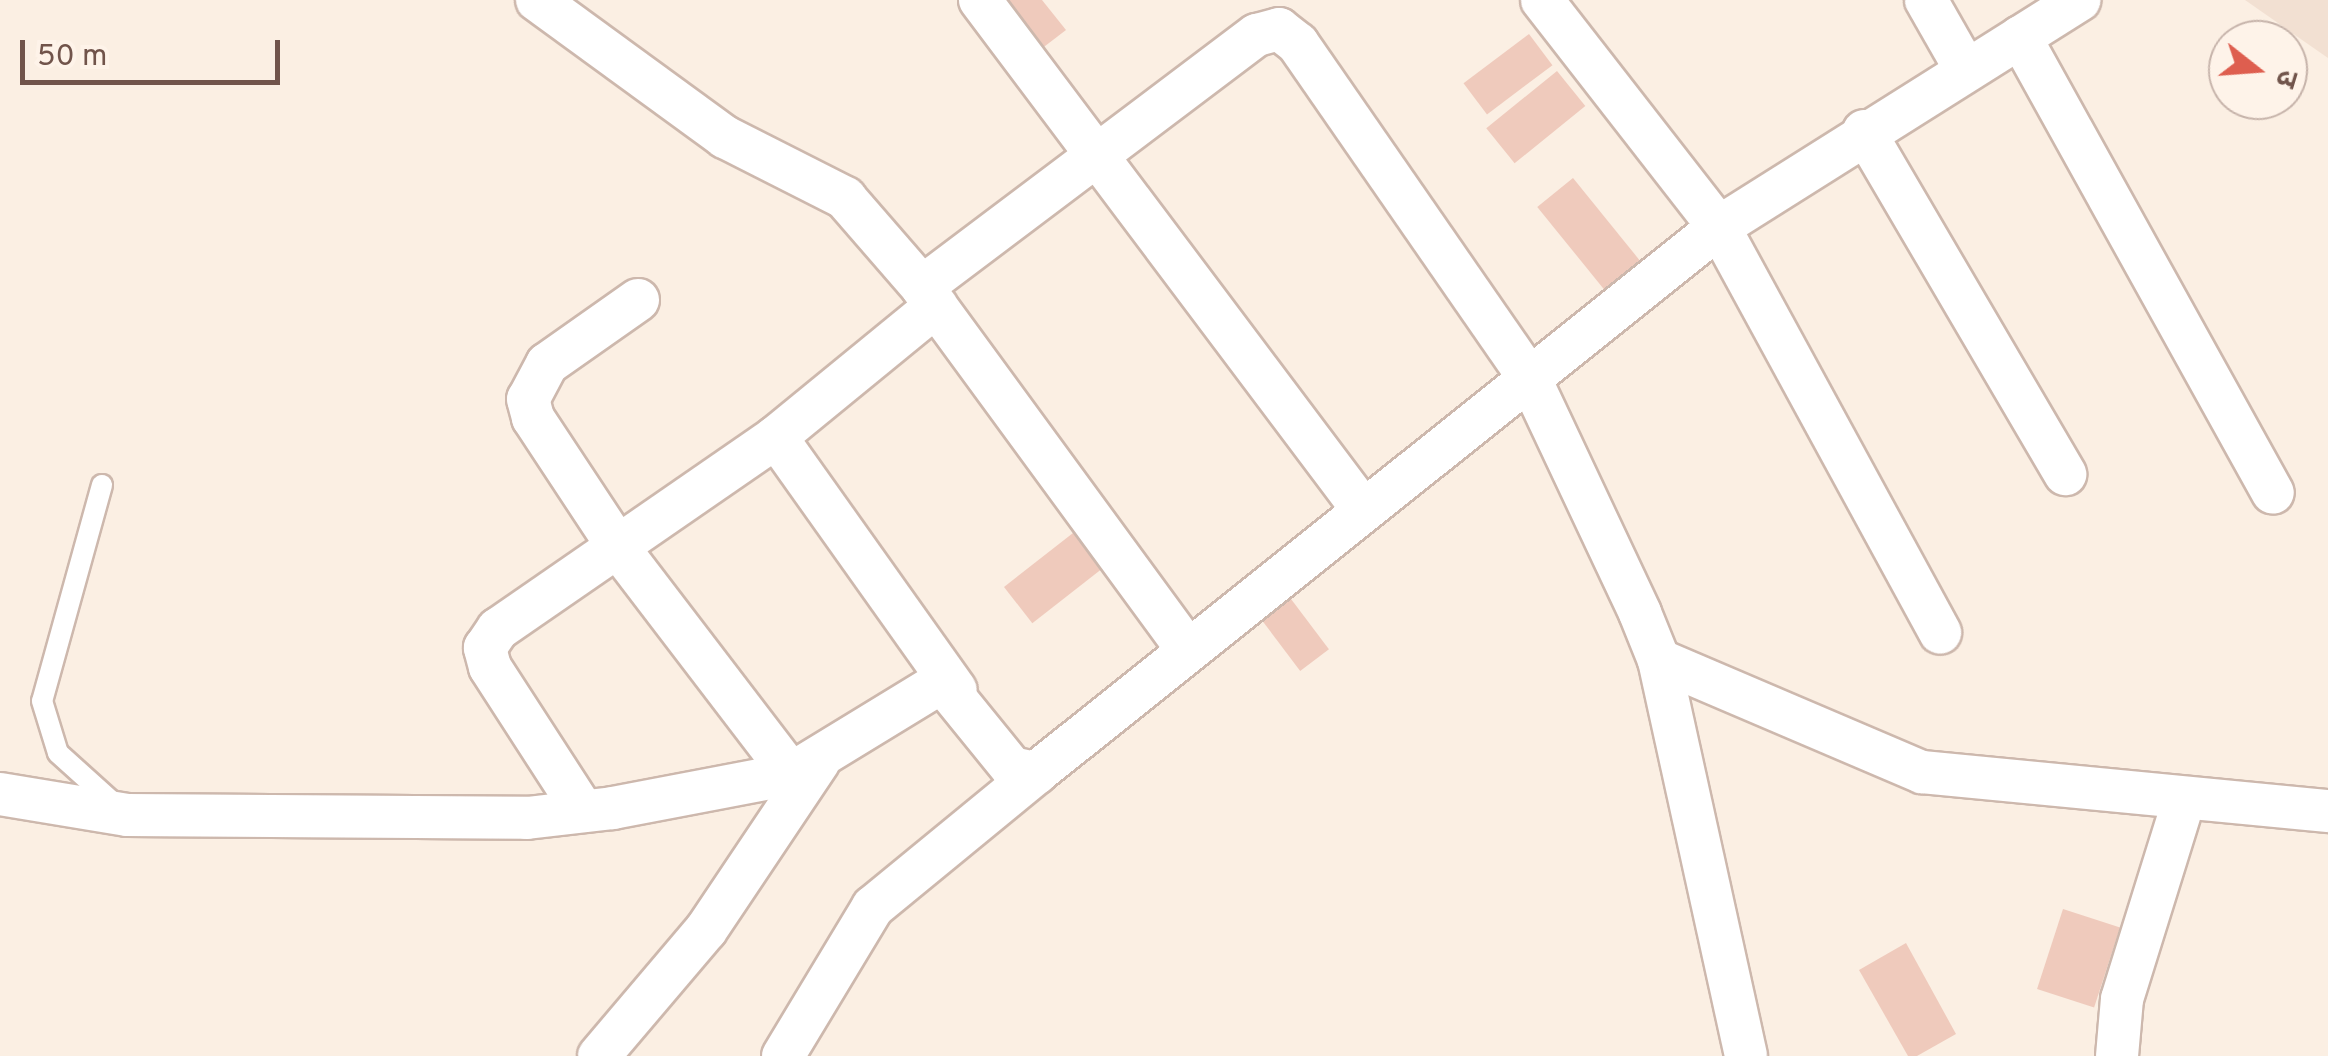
<!DOCTYPE html>
<html>
<head>
<meta charset="utf-8">
<style>
	body { margin:0 }
	#map { position:relative; width:2328px; height:1056px; overflow:hidden; background:#fbefe3; font-family:Overpass,"Noto Sans Devanagari",sans-serif }
	div>[style] { position:absolute }
	.residential>* { inset:0; background:#f2e0d2 }
	.building>* { inset:0; background:#efcabc; transform-origin:0 0 }
	.roads { filter:drop-shadow(2px 0 #cdb8ad) drop-shadow(-2px 0 #cdb8ad) drop-shadow(0 2px #cdb8ad) drop-shadow(0 -2px #cdb8ad) }
	.lane>* { height:20px; margin:-10px; padding:0 10px; transform-origin:10px; border-radius:10px; background:#fff }
	.street>* { height:42px; margin:-21px; padding:0 21px; transform-origin:21px; border-radius:21px; background:#fff }
	span { translate:-50% -50%; white-space:nowrap; text-align:center; line-height:1.15; -webkit-text-stroke:10px #fef3e9; paint-order:stroke }
	.north { position:absolute; left:2208px; top:20px; width:100px; height:100px; box-sizing:border-box; background:#fef3e9; border:2px solid #c6b3aa; border-radius:50%; rotate:107deg; font-size:28px; font-weight:700; line-height:40px; text-align:center; color:#71544b }
	.north::after { content:''; display:block; margin:auto; width:35px; height:45px; background:#de5e4f; clip-path:polygon(50% 0,100% 100%,50% 72%,0 100%) }
	.scale { position:absolute; left:20px; top:40px; width:260px; height:45px; box-sizing:border-box; border:5px solid #71544b; border-top:0; padding-left:12px; font-size:30px; line-height:35px; white-space:nowrap; color:#71544b; -webkit-text-stroke:8px #fef3e9; paint-order:stroke }
</style>
</head>
<body>
<div id="map">
	<div class="residential">
		<div style="clip-path:polygon(2245px 0,2328px 0,2328px 58px)"></div>
	</div>
	<div class="building">
		<div style="clip-path:polygon(988px 0,1042px 0,1066px 30px,1032px 56px)"></div>
		<div style="left:1529px;top:34px;width:39px;height:82px;rotate:53deg"></div>
		<div style="left:1557px;top:71px;width:45px;height:91px;rotate:51deg"></div>
		<div style="left:1573px;top:178px;width:107px;height:46px;rotate:51deg"></div>
		<div style="left:1082px;top:526px;width:46px;height:99px;rotate:52deg"></div>
		<div style="left:1288px;top:595px;width:68px;height:36px;rotate:53deg"></div>
		<div style="left:2063px;top:909px;width:60px;height:84px;rotate:18deg"></div>
		<div style="clip-path:polygon(1906px 943px,1956px 1034px,1917px 1056px,1908px 1056px,1859px 970px)"></div>
	</div>
	<div class="roads">
		<div class="lane">
			<div style="left:102px;top:485px;width:224px;rotate:105.5deg"></div>
			<div style="left:42px;top:701px;width:54px;rotate:72.9deg"></div>
			<div style="left:58px;top:753px;width:81px;rotate:42deg"></div>
		</div>
		<div class="street">
			<div style="left:537px;top:0;width:233px;rotate:36.1deg"></div>
			<div style="left:725px;top:137px;width:135px;rotate:26.9deg"></div>
			<div style="left:845px;top:198px;width:118px;rotate:49.1deg"></div>
			<div style="left:922px;top:287px;width:450px;rotate:53.8deg"></div>
			<div style="left:980px;top:0;width:634px;rotate:53.08deg"></div>
			<div style="left:1542px;top:0;width:288px;rotate:52.1deg"></div>
			<div style="left:1719px;top:227px;width:462px;rotate:61.4deg"></div>
			<div style="left:1926px;top:0;width:81px;rotate:60.3deg"></div>
			<div style="left:2020px;top:37px;width:521px;rotate:60.98deg"></div>
			<div style="left:1864px;top:131px;width:398px;rotate:59.6deg"></div>
			<div style="left:922px;top:287px;width:419px;rotate:-37deg"></div>
			<div style="left:1257px;top:35px;width:23px;rotate:-15deg"></div>
			<div style="left:1279px;top:29px;width:24px;rotate:38deg"></div>
			<div style="left:1298px;top:44px;width:410px;rotate:55.3deg"></div>
			<div style="left:1531px;top:381px;width:256px;rotate:64.8deg"></div>
			<div style="left:1640px;top:613px;width:51px;rotate:68deg"></div>
			<div style="left:1659px;top:660px;width:405px;rotate:77.6deg"></div>
			<div style="left:638px;top:300px;width:111px;rotate:144.9deg"></div>
			<div style="left:547px;top:364px;width:40px;rotate:118deg"></div>
			<div style="left:528px;top:399px;width:20px;rotate:75deg"></div>
			<div style="left:533px;top:418px;width:158px;rotate:56.6deg"></div>
			<div style="left:620px;top:550px;width:282px;rotate:52.6deg"></div>
			<div style="left:776px;top:437px;width:310px;rotate:54.6deg"></div>
			<div style="left:1659px;top:660px;width:286px;rotate:23.1deg"></div>
			<div style="left:1922px;top:772px;width:408px;rotate:5.5deg"></div>
			<div style="left:0;top:794px;width:129px;rotate:9.4deg"></div>
			<div style="left:127px;top:815px;width:400px;rotate:0.4deg"></div>
			<div style="left:527px;top:818px;width:87px;rotate:-6.6deg"></div>
			<div style="left:613px;top:808px;width:181px;rotate:-10.8deg"></div>
			<div style="left:791px;top:774px;width:177px;rotate:-31.4deg"></div>
			<div style="left:942px;top:682px;width:111px;rotate:50.9deg"></div>
			<div style="left:1012px;top:768px;width:25px;rotate:12deg"></div>
			<div style="left:1036px;top:773px;width:874px;rotate:-38.64deg"></div>
			<div style="left:1719px;top:227px;width:426px;rotate:-32.2deg"></div>
			<div style="left:583px;top:811px;width:171px;rotate:-122.9deg"></div>
			<div style="left:490px;top:667px;width:20px;rotate:-105deg"></div>
			<div style="left:485px;top:648px;width:23px;rotate:-56deg"></div>
			<div style="left:498px;top:629px;width:338px;rotate:-34.6deg"></div>
			<div style="left:776px;top:437px;width:207px;rotate:-39.3deg"></div>
			<div style="left:599px;top:1056px;width:165px;rotate:-49.7deg"></div>
			<div style="left:706px;top:930px;width:203px;rotate:-56.2deg"></div>
			<div style="left:783px;top:1056px;width:174px;rotate:-58.9deg"></div>
			<div style="left:873px;top:907px;width:211px;rotate:-39.4deg"></div>
			<div style="left:2117px;top:1056px;width:57px;rotate:-85deg"></div>
			<div style="left:2122px;top:999px;width:205px;rotate:-72.7deg"></div>
		</div>
	</div>
	<div class="north">उ</div>
	<div class="scale">50 m</div>
</div>
</body>
</html>
